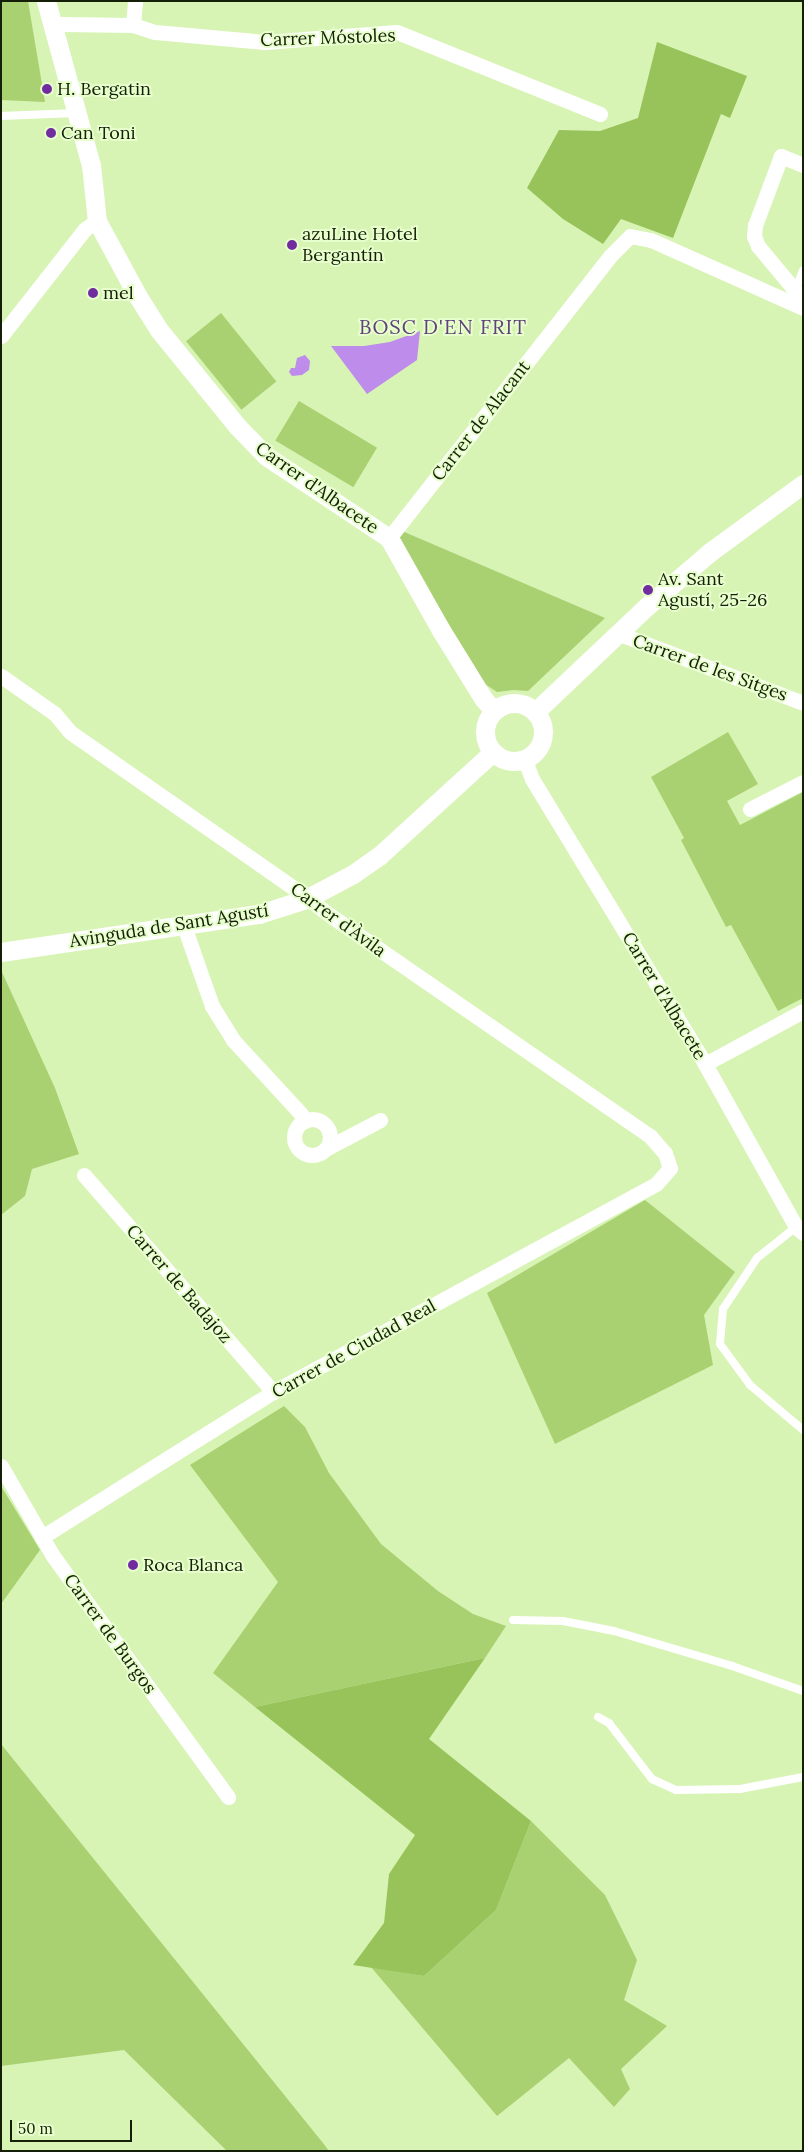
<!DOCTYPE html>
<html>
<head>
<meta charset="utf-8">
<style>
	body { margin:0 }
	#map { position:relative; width:804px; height:2152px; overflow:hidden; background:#d7f4b4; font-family:Lora,serif }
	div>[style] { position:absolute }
	.green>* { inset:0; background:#a9d171; transform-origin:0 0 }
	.forest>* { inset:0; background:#98c35a }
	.water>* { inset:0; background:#be8cea }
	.service>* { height:8px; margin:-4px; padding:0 4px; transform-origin:4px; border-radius:4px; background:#fff }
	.minor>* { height:15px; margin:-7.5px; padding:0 7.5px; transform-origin:7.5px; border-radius:7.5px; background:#fff }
	.minor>.ring { margin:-7.5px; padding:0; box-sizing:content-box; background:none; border:15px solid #fff; border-radius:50% }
	.tertiary>* { height:19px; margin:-9.5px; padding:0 9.5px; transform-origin:9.5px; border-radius:9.5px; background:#fff }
	.tertiary>.ring { margin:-9.5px; padding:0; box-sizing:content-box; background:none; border:19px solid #fff; border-radius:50% }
	.dots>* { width:14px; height:14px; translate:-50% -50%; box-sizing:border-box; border:2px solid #e7ffcc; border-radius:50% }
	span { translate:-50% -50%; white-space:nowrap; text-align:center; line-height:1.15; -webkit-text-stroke:4px #e7ffcc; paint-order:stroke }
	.street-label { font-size:18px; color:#151e06 }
	.poi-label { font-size:18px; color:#151e06 }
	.left { translate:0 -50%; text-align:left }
	.quarter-label { font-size:20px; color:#61417c; letter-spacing:1px }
	.frame { position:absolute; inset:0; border:2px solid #151e06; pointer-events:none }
	.scale { position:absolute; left:10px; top:2120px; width:122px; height:22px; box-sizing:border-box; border:2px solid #151e06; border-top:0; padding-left:6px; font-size:15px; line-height:18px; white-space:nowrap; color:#151e06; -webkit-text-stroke:4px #e7ffcc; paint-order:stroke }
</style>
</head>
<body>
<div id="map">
	<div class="green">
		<div style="clip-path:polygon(1px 1px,28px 1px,45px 102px,1px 100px)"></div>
		<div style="left:221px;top:313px;width:88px;height:45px;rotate:51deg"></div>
		<div style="left:299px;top:401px;width:91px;height:46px;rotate:31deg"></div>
		<div style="clip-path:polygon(402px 531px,605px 618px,528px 691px,513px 690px,497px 692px,485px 684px,398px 540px)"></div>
		<div style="clip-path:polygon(728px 732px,758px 784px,727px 801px,740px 825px,803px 792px,803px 998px,778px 1011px,731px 925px,726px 927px,681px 840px,684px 838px,651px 777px)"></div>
		<div style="clip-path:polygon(1px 970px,55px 1088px,79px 1154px,32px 1169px,25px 1196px,1px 1215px)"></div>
		<div style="clip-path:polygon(645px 1200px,735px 1272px,704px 1315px,713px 1365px,555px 1444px,487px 1293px)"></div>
		<div style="clip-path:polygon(284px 1406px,305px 1427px,329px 1473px,381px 1544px,438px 1591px,473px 1614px,506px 1626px,485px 1658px,255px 1707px,213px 1673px,278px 1582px,190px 1465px)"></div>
		<div style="clip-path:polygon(1px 1486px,40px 1550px,1px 1604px)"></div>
		<div style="clip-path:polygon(1px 1744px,323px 2143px,329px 2151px,227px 2151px,124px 2050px,1px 2066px)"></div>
		<div style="clip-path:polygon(531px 1821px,605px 1895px,637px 1960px,624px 2000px,667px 2026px,621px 2069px,630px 2089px,614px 2107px,569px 2058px,497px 2116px,371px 1967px,424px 1976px,496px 1910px)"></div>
	</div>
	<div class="forest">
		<div style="clip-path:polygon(657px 42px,747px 76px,730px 118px,721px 114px,673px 238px,621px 219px,603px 244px,563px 219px,527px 188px,559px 130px,600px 131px,638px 118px)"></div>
		<div style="clip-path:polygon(485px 1658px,429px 1739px,531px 1821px,496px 1910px,424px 1976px,353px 1965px,384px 1923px,389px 1874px,415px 1835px,255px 1707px)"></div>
	</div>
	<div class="water">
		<div style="clip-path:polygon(420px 331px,417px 360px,367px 394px,331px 346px,364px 346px,390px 342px)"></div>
		<div style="clip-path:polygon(305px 355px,310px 361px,309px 370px,302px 375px,292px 376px,289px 372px,291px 368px,295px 368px,297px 358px)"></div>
	</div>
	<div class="service">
		<div style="left:1px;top:116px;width:76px;rotate:-2.3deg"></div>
		<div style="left:795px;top:291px;width:22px;rotate:-69deg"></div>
		<div style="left:796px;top:1227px;width:50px;rotate:141.5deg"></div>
		<div style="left:757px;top:1258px;width:61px;rotate:123.7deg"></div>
		<div style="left:723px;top:1309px;width:35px;rotate:95deg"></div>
		<div style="left:720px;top:1344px;width:51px;rotate:53.8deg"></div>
		<div style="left:750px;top:1385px;width:70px;rotate:40.3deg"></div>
		<div style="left:513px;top:1620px;width:50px;rotate:1.1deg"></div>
		<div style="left:563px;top:1621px;width:52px;rotate:11.1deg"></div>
		<div style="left:614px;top:1631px;width:123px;rotate:16.5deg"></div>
		<div style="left:732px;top:1666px;width:75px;rotate:19.4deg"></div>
		<div style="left:598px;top:1717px;width:13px;rotate:29deg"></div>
		<div style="left:609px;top:1723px;width:71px;rotate:52.5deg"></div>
		<div style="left:652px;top:1779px;width:26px;rotate:25deg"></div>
		<div style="left:676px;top:1790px;width:64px;rotate:-0.9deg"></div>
		<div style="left:740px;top:1789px;width:64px;rotate:-10.8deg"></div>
	</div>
	<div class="minor">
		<div style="left:133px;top:25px;width:24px;rotate:-85deg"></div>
		<div style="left:52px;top:27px;width:10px;rotate:-17deg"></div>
		<div style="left:62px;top:24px;width:71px;rotate:0.8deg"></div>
		<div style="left:133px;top:25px;width:23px;rotate:18deg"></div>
		<div style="left:155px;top:32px;width:110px;rotate:5.2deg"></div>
		<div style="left:265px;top:42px;width:132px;rotate:-4.3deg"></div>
		<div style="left:397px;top:32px;width:219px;rotate:22deg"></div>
		<div style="left:803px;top:165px;width:24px;rotate:-158deg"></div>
		<div style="left:781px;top:156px;width:74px;rotate:110.6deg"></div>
		<div style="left:755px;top:225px;width:11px;rotate:95deg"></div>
		<div style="left:754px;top:236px;width:11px;rotate:68deg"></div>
		<div style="left:758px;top:246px;width:70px;rotate:50.2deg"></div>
		<div style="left:1px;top:336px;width:136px;rotate:-51.9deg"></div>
		<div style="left:85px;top:229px;width:14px;rotate:-34deg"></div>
		<div style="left:389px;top:538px;width:358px;rotate:-51.9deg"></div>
		<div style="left:610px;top:256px;width:28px;rotate:-45deg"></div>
		<div style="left:630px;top:236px;width:21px;rotate:11deg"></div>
		<div style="left:651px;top:240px;width:167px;rotate:24.1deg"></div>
		<div style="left:617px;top:633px;width:199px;rotate:20.6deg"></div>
		<div style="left:1px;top:676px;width:66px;rotate:35.1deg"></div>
		<div style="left:55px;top:714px;width:23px;rotate:50deg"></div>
		<div style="left:70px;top:732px;width:274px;rotate:34.9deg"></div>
		<div style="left:295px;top:889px;width:45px;rotate:36.9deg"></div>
		<div style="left:331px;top:916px;width:388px;rotate:34.6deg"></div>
		<div style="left:650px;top:1136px;width:23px;rotate:49deg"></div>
		<div style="left:665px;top:1153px;width:16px;rotate:72deg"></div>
		<div style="left:670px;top:1168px;width:21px;rotate:131deg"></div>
		<div style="left:656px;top:1184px;width:436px;rotate:151.5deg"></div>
		<div style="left:273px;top:1392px;width:273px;rotate:147.9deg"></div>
		<div style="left:525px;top:760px;width:20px;rotate:70deg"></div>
		<div style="left:532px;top:779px;width:333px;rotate:58.7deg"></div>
		<div style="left:705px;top:1064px;width:187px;rotate:60.8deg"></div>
		<div style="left:796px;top:1227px;width:9px;rotate:41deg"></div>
		<div style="left:750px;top:809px;width:59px;rotate:-27deg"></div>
		<div style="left:184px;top:926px;width:85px;rotate:70.7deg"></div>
		<div style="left:212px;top:1006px;width:40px;rotate:58deg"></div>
		<div style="left:233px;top:1040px;width:100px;rotate:47.4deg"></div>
		<div style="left:301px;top:1114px;width:8px;rotate:60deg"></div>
		<div style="left:705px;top:1064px;width:111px;rotate:-28.4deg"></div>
		<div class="ring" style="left:294px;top:1119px;width:21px;height:21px"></div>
		<div style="left:327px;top:1148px;width:60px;rotate:-27.8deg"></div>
		<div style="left:84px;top:1175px;width:288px;rotate:48.9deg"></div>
		<div style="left:1px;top:1466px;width:104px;rotate:60deg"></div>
		<div style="left:53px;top:1556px;width:298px;rotate:54deg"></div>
	</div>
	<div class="tertiary">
		<div style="left:46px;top:1px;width:170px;rotate:74.7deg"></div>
		<div style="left:91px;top:165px;width:56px;rotate:83.9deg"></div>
		<div style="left:97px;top:221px;width:84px;rotate:61.6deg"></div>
		<div style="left:137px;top:295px;width:41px;rotate:57.8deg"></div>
		<div style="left:159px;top:330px;width:49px;rotate:50.8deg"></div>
		<div style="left:190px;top:368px;width:76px;rotate:50.9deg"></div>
		<div style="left:238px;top:427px;width:40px;rotate:46deg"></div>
		<div style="left:266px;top:456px;width:148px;rotate:33.7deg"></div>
		<div style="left:389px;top:538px;width:108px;rotate:60.6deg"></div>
		<div style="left:442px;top:632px;width:78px;rotate:58.2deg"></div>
		<div style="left:483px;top:698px;width:17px;rotate:50deg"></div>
		<div class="ring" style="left:485px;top:703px;width:39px;height:39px"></div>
		<div style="left:535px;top:712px;width:153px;rotate:-43.4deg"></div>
		<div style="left:646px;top:607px;width:84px;rotate:-40.7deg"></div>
		<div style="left:710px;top:552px;width:115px;rotate:-36.2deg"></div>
		<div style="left:1px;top:952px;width:261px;rotate:-8.4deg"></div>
		<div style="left:259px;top:914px;width:49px;rotate:-17.7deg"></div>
		<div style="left:306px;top:899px;width:53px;rotate:-28deg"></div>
		<div style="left:353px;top:874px;width:32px;rotate:-35deg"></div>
		<div style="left:379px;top:856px;width:154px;rotate:-42.4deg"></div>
	</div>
	<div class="dots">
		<div style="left:47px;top:89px;background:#712ca0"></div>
		<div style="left:51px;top:133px;background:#712ca0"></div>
		<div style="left:292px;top:245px;background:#712ca0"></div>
		<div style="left:93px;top:293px;background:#712ca0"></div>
		<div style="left:648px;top:590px;background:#712ca0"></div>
		<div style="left:133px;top:1565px;background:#712ca0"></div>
	</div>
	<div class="street-label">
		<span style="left:328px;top:38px;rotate:-2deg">Carrer Móstoles</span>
		<span style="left:481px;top:421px;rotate:-52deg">Carrer de Alacant</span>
		<span style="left:317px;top:488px;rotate:35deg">Carrer d'Albacete</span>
		<span style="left:710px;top:668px;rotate:20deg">Carrer de les Sitges</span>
		<span style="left:338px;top:920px;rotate:36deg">Carrer d'Àvila</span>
		<span style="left:169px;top:926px;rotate:-9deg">Avinguda de Sant Agustí</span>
		<span style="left:664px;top:996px;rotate:59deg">Carrer d'Albacete</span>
		<span style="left:179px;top:1284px;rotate:49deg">Carrer de Badajoz</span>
		<span style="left:354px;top:1349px;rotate:-29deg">Carrer de Ciudad Real</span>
		<span style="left:110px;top:1634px;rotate:54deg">Carrer de Burgos</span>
	</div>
	<div class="poi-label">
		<span class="left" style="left:57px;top:89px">H. Bergatin</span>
		<span class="left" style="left:61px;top:133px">Can Toni</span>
		<span class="left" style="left:302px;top:245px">azuLine Hotel<br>Bergantín</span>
		<span class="left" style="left:103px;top:293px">mel</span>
		<span class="left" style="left:658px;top:590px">Av. Sant<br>Agustí, 25-26</span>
		<span class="left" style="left:143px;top:1565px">Roca Blanca</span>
	</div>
	<div class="quarter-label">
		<span style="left:443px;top:326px">BOSC D'EN FRIT</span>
	</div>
	<div class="frame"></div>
	<div class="scale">50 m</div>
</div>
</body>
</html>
